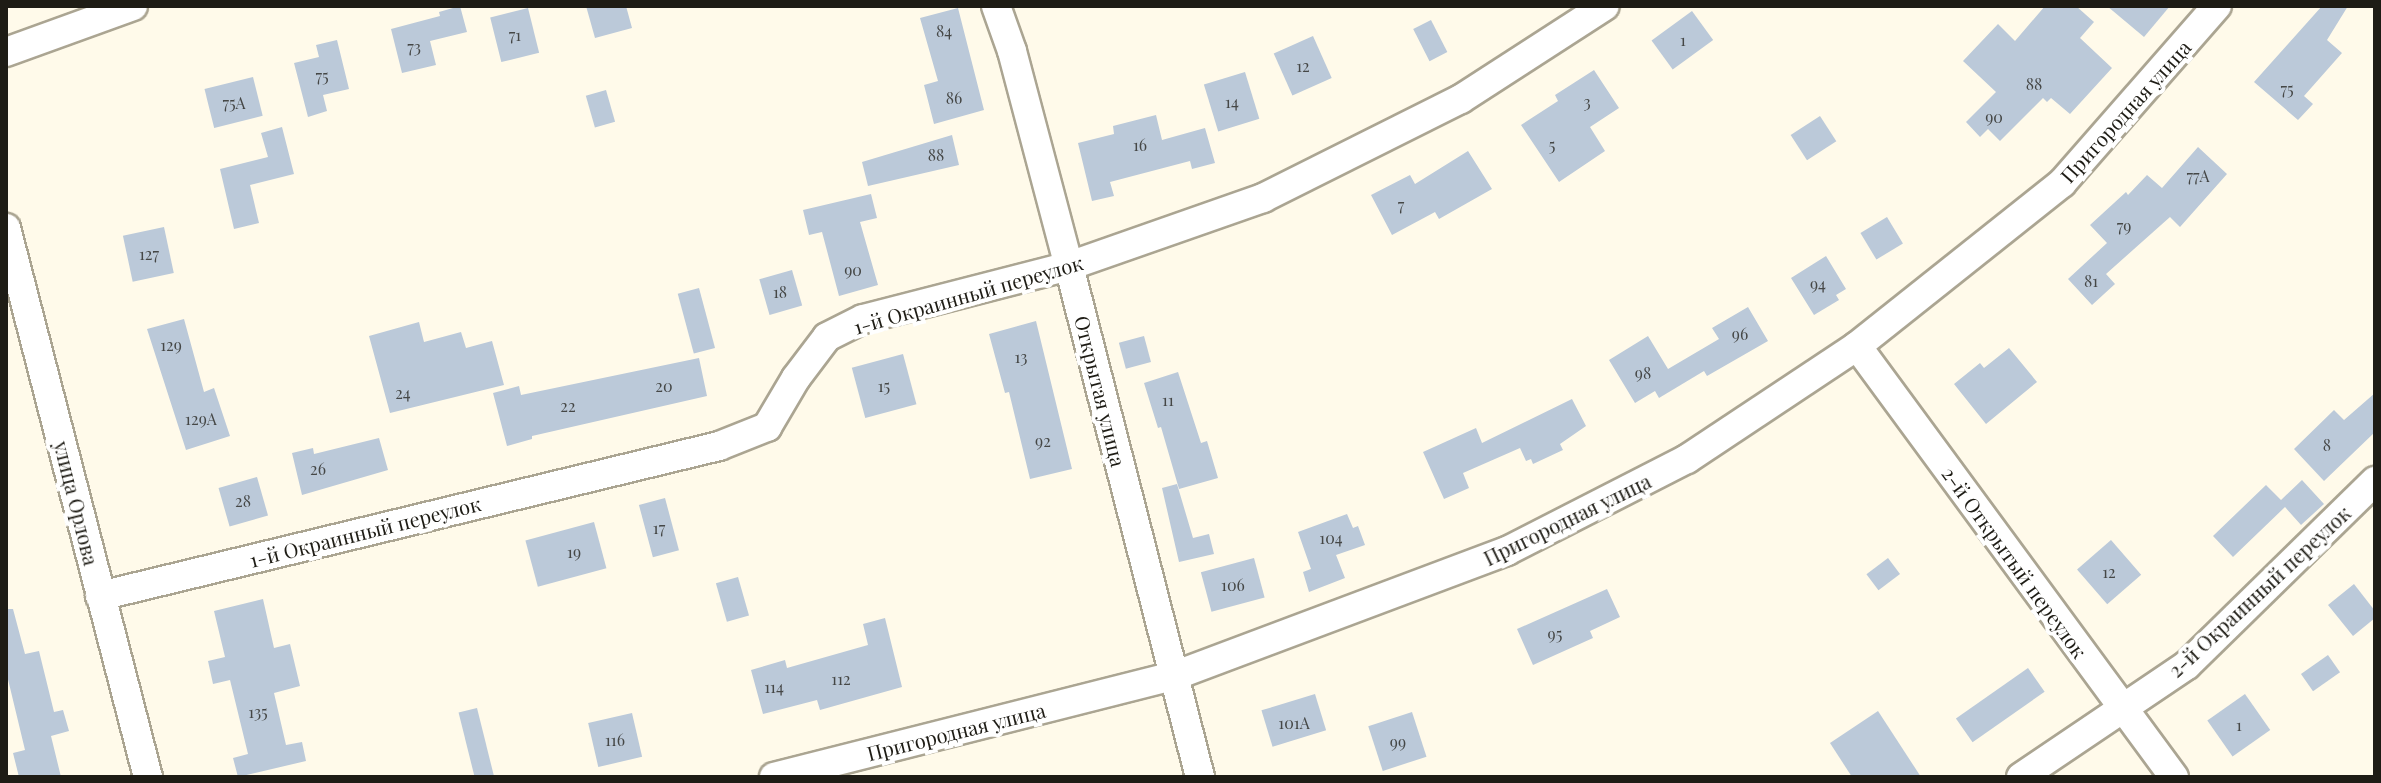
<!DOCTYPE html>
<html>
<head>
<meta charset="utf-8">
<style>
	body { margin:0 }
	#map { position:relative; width:2381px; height:783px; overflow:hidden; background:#fffaea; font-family:"Playfair Display",serif }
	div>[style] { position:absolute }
	.building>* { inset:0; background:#bbc9d9; transform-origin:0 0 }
	.roads { filter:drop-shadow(2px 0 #aba592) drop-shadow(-2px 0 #aba592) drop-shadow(0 2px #aba592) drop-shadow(0 -2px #aba592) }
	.street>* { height:28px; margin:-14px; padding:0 14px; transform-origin:14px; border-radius:14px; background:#fff }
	span { translate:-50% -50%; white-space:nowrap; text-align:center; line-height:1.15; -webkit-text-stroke:8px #fff; paint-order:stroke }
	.number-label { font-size:16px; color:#454746 }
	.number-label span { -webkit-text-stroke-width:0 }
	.street-label { font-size:20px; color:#1e1c15 }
	.frame { position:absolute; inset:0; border:8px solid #1e1c15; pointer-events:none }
</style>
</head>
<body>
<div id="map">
	<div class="building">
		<div style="clip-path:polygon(460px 6px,467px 32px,430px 41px,436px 65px,402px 73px,391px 29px,440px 16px,439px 12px)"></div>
		<div style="clip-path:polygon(586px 6px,626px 6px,632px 28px,595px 38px)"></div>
		<div style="clip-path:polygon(2045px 6px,2076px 6px,2094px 22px,2080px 38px,2112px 68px,2070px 114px,2051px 98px,2047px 102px,2043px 98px,2000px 141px,1988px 129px,1980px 137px,1966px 122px,1996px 92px,1963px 61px,1998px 24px,2015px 41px)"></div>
		<div style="clip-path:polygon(2107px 6px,2170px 6px,2144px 37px)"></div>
		<div style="clip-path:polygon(2322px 6px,2348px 6px,2327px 40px,2342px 53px,2304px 96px,2313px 104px,2298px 120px,2254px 82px)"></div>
		<div style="left:528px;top:8px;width:46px;height:39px;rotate:76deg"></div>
		<div style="clip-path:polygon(958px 8px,984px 110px,934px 124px,924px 85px,938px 81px,920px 18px)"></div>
		<div style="left:1692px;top:11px;width:36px;height:50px;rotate:54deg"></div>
		<div style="left:1431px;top:20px;width:36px;height:20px;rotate:63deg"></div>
		<div style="left:1313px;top:36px;width:46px;height:43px;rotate:66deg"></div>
		<div style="clip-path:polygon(337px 40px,349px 89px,323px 95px,327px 111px,308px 117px,294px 63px,319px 57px,316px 45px)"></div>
		<div style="clip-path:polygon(1594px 70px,1619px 108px,1590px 127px,1605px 151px,1559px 182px,1521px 125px,1558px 101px,1555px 95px)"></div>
		<div style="left:1245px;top:72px;width:49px;height:43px;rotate:73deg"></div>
		<div style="left:253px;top:77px;width:40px;height:50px;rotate:76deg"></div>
		<div style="left:606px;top:90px;width:33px;height:21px;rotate:74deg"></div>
		<div style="clip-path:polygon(1156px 115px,1162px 140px,1205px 128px,1215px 163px,1192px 169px,1190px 161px,1110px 182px,1114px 196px,1092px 201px,1078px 143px,1114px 134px,1113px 126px)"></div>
		<div style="left:1820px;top:116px;width:30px;height:35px;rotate:57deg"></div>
		<div style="clip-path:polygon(282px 127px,294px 174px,250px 185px,259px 223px,234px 229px,220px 169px,268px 157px,261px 133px)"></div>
		<div style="clip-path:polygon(952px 135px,959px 165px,868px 186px,862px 162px)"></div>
		<div style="clip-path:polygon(2198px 147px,2227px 174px,2180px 227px,2170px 217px,2106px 274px,2115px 284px,2092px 305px,2068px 279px,2107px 243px,2090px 225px,2126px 192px,2128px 195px,2147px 175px,2162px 188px)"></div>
		<div style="clip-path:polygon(1468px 151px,1492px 189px,1439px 219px,1435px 212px,1392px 235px,1371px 195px,1410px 175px,1415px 184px)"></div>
		<div style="clip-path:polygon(871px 194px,877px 218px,860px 222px,878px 285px,839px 296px,822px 232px,809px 235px,803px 210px)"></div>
		<div style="left:1887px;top:217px;width:31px;height:31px;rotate:59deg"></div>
		<div style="left:164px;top:227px;width:47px;height:42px;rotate:78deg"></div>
		<div style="clip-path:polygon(1826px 256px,1846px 289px,1836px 295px,1839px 300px,1814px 315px,1791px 278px)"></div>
		<div style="left:792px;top:270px;width:37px;height:34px;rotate:74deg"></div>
		<div style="left:699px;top:288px;width:62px;height:22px;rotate:75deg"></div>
		<div style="clip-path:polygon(1748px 307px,1768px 341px,1707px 376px,1704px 371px,1659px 398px,1655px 391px,1635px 403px,1609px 360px,1648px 336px,1668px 369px,1719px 339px,1712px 328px)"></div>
		<div style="clip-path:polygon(184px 319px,204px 392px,214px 388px,230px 436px,186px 450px,147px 329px)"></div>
		<div style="clip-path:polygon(1036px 321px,1072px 469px,1030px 479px,1009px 392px,1005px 393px,989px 334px)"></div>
		<div style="clip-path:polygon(419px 322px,424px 342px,461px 332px,466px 348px,492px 341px,504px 385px,390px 413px,369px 336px)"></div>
		<div style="left:1144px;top:336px;width:27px;height:26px;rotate:75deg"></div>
		<div style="clip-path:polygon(2009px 348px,2037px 382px,1986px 424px,1954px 384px,1980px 363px,1984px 368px)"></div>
		<div style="left:903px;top:354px;width:52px;height:53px;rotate:75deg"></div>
		<div style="clip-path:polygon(699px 358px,707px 396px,532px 436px,532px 439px,507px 446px,493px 393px,519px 386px,521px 395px)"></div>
		<div style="clip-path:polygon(1178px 372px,1201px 443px,1207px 441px,1218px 478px,1179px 489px,1161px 427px,1158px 428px,1144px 383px)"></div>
		<div style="clip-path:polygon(2375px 393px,2375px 432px,2324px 481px,2294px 449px,2334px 410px,2344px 420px)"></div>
		<div style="clip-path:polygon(1572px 399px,1586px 426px,1560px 444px,1563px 450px,1533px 464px,1531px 459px,1526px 461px,1520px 448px,1463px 473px,1469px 488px,1444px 499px,1423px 452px,1476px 428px,1482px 443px)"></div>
		<div style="clip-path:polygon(379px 438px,388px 470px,302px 495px,292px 453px,313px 448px,314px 454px)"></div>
		<div style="left:257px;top:477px;width:40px;height:40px;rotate:74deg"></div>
		<div style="clip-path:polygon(2302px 480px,2324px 504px,2301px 525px,2285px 507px,2233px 557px,2213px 536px,2266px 485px,2281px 500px)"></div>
		<div style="clip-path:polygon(1177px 484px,1193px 538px,1209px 534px,1214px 554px,1179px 562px,1162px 488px)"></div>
		<div style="left:665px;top:498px;width:54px;height:27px;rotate:75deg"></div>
		<div style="clip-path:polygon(1347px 514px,1353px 528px,1358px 526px,1365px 545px,1336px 555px,1345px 578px,1309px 592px,1303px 572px,1311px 569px,1298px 532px)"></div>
		<div style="left:594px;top:522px;width:48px;height:71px;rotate:75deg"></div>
		<div style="left:2111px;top:540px;width:46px;height:45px;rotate:49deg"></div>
		<div style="left:1254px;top:558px;width:41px;height:55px;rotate:75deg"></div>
		<div style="left:1888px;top:558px;width:20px;height:27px;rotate:53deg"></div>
		<div style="left:738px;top:577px;width:40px;height:23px;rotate:74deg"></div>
		<div style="clip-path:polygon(2354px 584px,2375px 611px,2375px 618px,2353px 636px,2328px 605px)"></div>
		<div style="clip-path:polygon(1607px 589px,1620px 617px,1590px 631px,1593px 638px,1533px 665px,1517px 629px)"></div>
		<div style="clip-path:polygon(263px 599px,274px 648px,290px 644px,300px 686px,274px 693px,286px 745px,302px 742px,306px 761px,238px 777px,233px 758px,248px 754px,230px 680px,213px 684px,208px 661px,225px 657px,214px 611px)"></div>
		<div style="clip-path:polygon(6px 609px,13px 609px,25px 654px,39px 651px,54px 712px,63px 710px,69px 731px,51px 736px,61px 777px,19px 777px,13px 753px,25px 750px,6px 671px)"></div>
		<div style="clip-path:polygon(885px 618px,902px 687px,820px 710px,817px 700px,763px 714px,751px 670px,785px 660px,787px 668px,868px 645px,863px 624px)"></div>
		<div style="left:2328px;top:655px;width:21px;height:33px;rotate:55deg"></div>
		<div style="left:2028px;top:668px;width:29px;height:88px;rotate:55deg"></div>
		<div style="left:1315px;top:694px;width:38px;height:56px;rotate:73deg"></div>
		<div style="left:2245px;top:694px;width:44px;height:46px;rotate:55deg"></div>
		<div style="left:477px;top:708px;width:71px;height:19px;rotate:76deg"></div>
		<div style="clip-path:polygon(1878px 711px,1921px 777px,1852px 777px,1830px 743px)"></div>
		<div style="left:1412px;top:712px;width:47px;height:46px;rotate:72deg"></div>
		<div style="left:632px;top:713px;width:45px;height:45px;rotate:77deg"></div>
	</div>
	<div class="roads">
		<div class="street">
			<div style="left:996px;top:6px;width:48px;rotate:70.4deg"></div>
			<div style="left:1012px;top:51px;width:222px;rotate:75.2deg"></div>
			<div style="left:1069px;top:266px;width:528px;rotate:75.62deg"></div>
			<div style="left:6px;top:52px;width:135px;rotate:-19.9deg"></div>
			<div style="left:6px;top:228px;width:567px;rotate:75.5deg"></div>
			<div style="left:1857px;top:346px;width:535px;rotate:53.67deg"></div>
			<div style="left:100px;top:596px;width:637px;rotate:-13.62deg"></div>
			<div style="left:719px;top:446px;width:52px;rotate:-21.6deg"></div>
			<div style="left:767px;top:427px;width:57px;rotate:-59.4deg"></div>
			<div style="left:796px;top:378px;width:51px;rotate:-52.9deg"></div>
			<div style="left:827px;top:337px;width:40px;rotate:-26.6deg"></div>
			<div style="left:863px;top:319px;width:213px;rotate:-14.4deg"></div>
			<div style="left:1069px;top:266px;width:206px;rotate:-19.3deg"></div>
			<div style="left:1263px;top:198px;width:221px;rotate:-26.6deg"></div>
			<div style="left:1461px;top:99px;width:171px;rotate:-32.9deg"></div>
			<div style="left:774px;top:777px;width:413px;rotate:-14.2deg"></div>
			<div style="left:1174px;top:676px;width:356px;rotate:-20.6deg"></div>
			<div style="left:1507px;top:551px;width:202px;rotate:-27.1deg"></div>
			<div style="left:1687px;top:459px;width:204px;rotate:-33.6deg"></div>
			<div style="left:1857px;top:346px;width:262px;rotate:-38.5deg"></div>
			<div style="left:2062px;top:183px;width:235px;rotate:-48.8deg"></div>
			<div style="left:2021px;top:777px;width:200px;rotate:-34deg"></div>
			<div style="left:2187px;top:665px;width:263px;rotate:-44.4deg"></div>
		</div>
	</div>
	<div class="number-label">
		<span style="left:944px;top:31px">84</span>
		<span style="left:515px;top:35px">71</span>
		<span style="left:1683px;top:40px">1</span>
		<span style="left:414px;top:47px">73</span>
		<span style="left:1303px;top:66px">12</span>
		<span style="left:322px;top:76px">75</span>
		<span style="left:2034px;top:84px">88</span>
		<span style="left:2287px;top:89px">75</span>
		<span style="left:954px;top:98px">86</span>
		<span style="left:1232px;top:102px">14</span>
		<span style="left:1587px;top:102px">3</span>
		<span style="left:234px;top:103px">75А</span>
		<span style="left:1994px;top:117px">90</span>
		<span style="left:1140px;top:145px">16</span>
		<span style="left:1552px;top:145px">5</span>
		<span style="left:936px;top:155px">88</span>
		<span style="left:2198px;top:176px">77А</span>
		<span style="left:1401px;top:205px">7</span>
		<span style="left:2124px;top:226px">79</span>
		<span style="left:149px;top:254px">127</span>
		<span style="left:853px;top:270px">90</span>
		<span style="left:2091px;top:281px">81</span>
		<span style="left:1818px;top:284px">94</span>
		<span style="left:780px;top:292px">18</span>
		<span style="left:1740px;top:334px">96</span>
		<span style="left:171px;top:345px">129</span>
		<span style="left:1021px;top:357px">13</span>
		<span style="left:1643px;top:373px">98</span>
		<span style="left:664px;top:386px">20</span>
		<span style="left:884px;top:386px">15</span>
		<span style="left:403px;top:393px">24</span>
		<span style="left:1168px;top:400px">11</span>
		<span style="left:568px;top:406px">22</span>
		<span style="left:201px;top:419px">129А</span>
		<span style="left:1043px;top:441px">92</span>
		<span style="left:2327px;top:445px">8</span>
		<span style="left:318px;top:469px">26</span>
		<span style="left:243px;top:501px">28</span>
		<span style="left:659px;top:528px">17</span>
		<span style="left:1331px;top:538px">104</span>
		<span style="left:574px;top:552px">19</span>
		<span style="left:2109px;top:572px">12</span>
		<span style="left:1233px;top:585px">106</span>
		<span style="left:1555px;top:634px">95</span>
		<span style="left:841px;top:679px">112</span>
		<span style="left:774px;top:687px">114</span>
		<span style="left:258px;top:712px">135</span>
		<span style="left:1294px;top:723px">101А</span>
		<span style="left:2239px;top:725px">1</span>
		<span style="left:615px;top:740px">116</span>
		<span style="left:1398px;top:742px">99</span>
	</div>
	<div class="street-label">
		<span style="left:2125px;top:111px;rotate:-48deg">Пригородная улица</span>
		<span style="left:968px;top:294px;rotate:-16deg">1-й Окраинный переулок</span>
		<span style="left:1101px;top:391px;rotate:76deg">Открытая улица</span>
		<span style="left:77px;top:503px;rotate:76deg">улица Орлова</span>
		<span style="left:1567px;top:519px;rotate:-26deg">Пригородная улица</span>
		<span style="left:365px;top:531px;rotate:-14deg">1-й Окраинный переулок</span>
		<span style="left:2015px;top:562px;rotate:54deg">2-й Открытый переулок</span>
		<span style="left:2259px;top:591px;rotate:-43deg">2-й Окраинный переулок</span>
		<span style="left:956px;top:731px;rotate:-14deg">Пригородная улица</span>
	</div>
	<div class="frame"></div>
</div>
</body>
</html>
